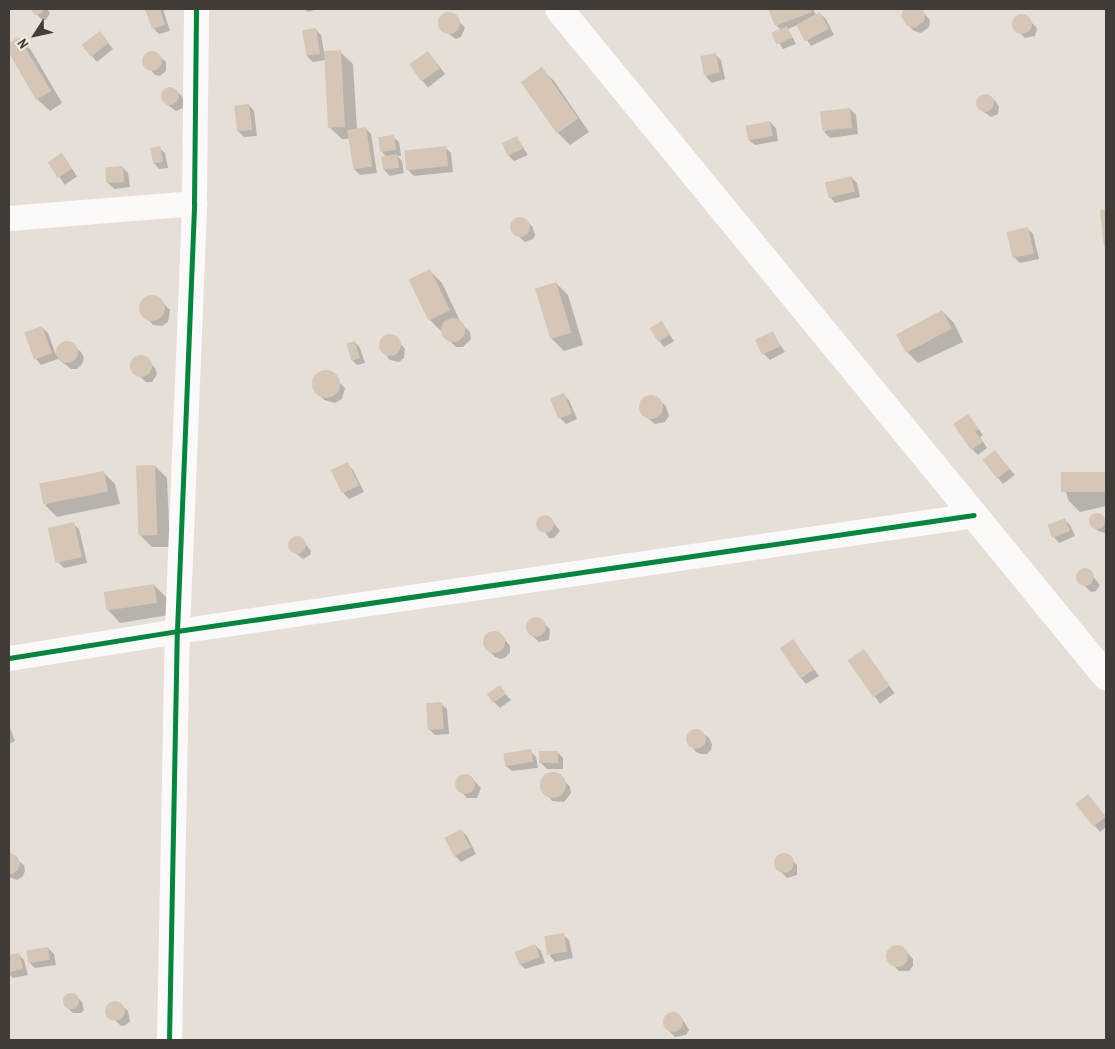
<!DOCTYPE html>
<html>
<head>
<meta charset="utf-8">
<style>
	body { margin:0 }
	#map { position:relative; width:1115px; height:1049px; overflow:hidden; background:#e6dfd8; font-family:"Archivo Narrow",sans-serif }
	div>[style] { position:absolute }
	.shadow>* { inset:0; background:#0003; transform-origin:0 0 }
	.building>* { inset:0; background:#d6c6b5; transform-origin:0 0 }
	.round { border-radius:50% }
	.minor>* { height:25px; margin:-12.5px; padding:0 12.5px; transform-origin:12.5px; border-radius:12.5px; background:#fbfaf9 }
	.tertiary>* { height:28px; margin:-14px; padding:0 14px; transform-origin:14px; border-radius:14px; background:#fbfaf9 }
	.cycleway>* { height:5px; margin:-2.5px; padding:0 2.5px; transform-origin:2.5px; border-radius:2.5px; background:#00873e }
	span { translate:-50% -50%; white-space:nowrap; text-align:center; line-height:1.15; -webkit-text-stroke:4px #f9ecdf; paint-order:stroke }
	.frame { position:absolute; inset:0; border:10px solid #413c37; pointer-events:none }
	.north { position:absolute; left:10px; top:10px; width:50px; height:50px; -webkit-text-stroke:4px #f9ecdf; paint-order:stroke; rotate:235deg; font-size:14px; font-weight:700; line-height:20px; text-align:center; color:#413c37 }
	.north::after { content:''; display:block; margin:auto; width:18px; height:22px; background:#413c37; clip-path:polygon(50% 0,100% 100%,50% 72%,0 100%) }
</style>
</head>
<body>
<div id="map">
	<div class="shadow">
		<div style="clip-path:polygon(32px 9px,47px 9px,50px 13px,46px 20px,42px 20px)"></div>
		<div style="clip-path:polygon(147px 9px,163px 9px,170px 31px,159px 34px,153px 28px)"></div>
		<div style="clip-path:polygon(304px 9px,318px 9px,308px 12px)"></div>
		<div style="clip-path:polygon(769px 9px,813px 9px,816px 15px,820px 14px,826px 19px,834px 35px,811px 46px,797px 25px,788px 29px,796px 44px,783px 49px,773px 33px,781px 30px,776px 25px)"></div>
		<div style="clip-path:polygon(920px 9px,930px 20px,929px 27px,921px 33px,914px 31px,908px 25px,905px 10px)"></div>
		<div style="clip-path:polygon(447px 13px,453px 14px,465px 28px,461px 37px,456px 39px,443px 30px,440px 24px,440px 18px)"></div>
		<div style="clip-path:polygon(1019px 16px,1025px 16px,1037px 28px,1035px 36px,1025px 38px,1019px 32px,1014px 25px)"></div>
		<div style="clip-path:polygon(315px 29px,321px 35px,324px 52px,340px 52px,353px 64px,357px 130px,366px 129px,371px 134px,377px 173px,360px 175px,354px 169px,349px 139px,342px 139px,329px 127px,325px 60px,313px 62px,307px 56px)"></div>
		<div style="clip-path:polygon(19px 38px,31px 50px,62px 103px,50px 111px,37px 99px,9px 50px,9px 44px)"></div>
		<div style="clip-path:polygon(105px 39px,113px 49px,97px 62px,92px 56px)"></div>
		<div style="clip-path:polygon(154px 52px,166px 62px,166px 71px,160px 76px,155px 75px,144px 61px,149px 53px)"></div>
		<div style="left:428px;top:52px;width:28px;height:22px;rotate:52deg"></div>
		<div style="clip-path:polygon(715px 54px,721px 60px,725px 79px,712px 83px,706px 77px)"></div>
		<div style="clip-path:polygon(542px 69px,554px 81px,589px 132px,570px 145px,558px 133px)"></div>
		<div style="clip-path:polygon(170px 88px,181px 95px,185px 103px,183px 108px,176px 111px,164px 102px,162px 97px,165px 89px)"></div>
		<div style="clip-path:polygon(982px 95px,990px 96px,996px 102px,999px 107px,998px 114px,991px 117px,980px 109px,977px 104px)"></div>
		<div style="clip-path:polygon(249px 105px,254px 111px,257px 136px,244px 137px,238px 131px)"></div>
		<div style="clip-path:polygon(850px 109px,856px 115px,858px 134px,830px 138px,824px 132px)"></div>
		<div style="clip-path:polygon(770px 122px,776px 128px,778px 141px,755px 145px,749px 140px)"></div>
		<div style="clip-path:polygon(393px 137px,399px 142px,401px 156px,397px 156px,402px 161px,404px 173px,390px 176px,384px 170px,382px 158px,387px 157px,382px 152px)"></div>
		<div style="clip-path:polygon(517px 138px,528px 155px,514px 161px,508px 155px)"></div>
		<div style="clip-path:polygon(445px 147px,451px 153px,453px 172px,414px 176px,408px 170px)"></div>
		<div style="clip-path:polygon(159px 148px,165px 153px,168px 168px,159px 169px,154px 163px)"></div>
		<div style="left:62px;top:154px;width:27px;height:15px;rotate:56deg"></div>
		<div style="clip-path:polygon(122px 167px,128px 173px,130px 187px,114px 189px,108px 183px)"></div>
		<div style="clip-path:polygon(851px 177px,857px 183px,860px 197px,835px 203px,830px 197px)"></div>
		<div style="clip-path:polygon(520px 217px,532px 226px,535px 235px,533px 239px,525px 242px,511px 230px,511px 224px,514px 219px)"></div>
		<div style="clip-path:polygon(1028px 229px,1033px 234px,1039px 259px,1020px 263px,1014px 257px)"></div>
		<div style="clip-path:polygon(430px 271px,442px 283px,461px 323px,470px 332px,471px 339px,463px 347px,456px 347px,444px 335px,443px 330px,441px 331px,429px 319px)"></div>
		<div style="clip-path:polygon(556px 283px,568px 295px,583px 345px,564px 351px,552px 339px)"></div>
		<div style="clip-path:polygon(150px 297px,158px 298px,170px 310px,168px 322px,162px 326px,153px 325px,140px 310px,142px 303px)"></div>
		<div style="clip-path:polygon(942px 311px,954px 323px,963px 342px,918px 363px,906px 351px)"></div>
		<div style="clip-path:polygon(661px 322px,674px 341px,664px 347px,659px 341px)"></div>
		<div style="clip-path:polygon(42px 327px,48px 333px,56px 355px,58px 347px,62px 343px,69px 342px,81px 352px,84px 358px,82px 364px,77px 369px,71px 369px,58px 359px,41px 365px,36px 359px)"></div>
		<div style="clip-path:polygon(772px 333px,785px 352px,770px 360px,764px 354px)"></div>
		<div style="clip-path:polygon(388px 336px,395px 337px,405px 349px,404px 358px,399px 362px,390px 360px,380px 348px,383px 338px)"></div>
		<div style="clip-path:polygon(355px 342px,360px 348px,365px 363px,357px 365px,351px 359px)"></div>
		<div style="clip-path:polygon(144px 357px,155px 368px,157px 374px,152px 382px,146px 382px,132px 370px,131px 364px,135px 359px)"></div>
		<div style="clip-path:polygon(322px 373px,330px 373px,345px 388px,342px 399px,335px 403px,324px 400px,314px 386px,315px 378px)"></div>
		<div style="clip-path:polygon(563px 395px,569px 400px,577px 419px,566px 424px,560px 418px)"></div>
		<div style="clip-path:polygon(654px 396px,666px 406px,669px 416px,665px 422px,655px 424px,642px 413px,641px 402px,646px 397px)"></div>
		<div style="clip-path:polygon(968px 415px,983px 435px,980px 437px,987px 448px,978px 455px,972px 449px)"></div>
		<div style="clip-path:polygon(995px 452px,1015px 475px,1003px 484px,998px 478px)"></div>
		<div style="clip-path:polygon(347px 464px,353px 470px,364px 492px,349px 499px,344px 494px)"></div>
		<div style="clip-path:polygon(155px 466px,167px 478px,170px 547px,152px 547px,140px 535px)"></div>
		<div style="clip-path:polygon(103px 472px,115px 484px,120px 504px,57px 517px,45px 505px)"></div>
		<div style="clip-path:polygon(1106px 473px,1106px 506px,1080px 512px,1068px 500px,1064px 483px)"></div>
		<div style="clip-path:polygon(1097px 514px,1106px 521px,1106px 533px,1098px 531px,1092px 525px,1091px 518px)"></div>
		<div style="clip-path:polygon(548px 516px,560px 531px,554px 538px,549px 538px,538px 523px,539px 519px)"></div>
		<div style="clip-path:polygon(1064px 519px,1070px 525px,1075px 536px,1059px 543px,1054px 537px,1049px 525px)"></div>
		<div style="clip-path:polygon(73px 524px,79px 529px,87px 563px,64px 568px,58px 562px)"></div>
		<div style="clip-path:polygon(301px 538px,311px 551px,310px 555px,303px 559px,292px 550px,290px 544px,292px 540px)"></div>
		<div style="clip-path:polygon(1084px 570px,1088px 570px,1100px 585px,1096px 591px,1091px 592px,1078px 580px,1078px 575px)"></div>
		<div style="clip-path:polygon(154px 585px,166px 597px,169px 615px,120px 623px,108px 610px)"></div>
		<div style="clip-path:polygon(533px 618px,539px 619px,550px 629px,549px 640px,539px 642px,528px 632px,526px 626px)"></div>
		<div style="clip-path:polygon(494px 632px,500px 634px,510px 646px,510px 652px,506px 657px,501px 659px,495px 657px,484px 645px,488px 634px)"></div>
		<div style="clip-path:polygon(793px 640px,819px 676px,806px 684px,801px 678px)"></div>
		<div style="left:864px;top:651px;width:52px;height:18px;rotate:54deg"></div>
		<div style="clip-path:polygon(499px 687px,511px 700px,500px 708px,494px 702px)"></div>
		<div style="clip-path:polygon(441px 704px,447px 709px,449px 734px,435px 735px,429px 729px)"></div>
		<div style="clip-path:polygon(9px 725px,15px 741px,9px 744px)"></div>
		<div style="clip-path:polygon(698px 729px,709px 738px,712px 744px,711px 750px,707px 754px,701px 754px,696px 752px,687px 740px,692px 730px)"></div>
		<div style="clip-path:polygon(530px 751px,536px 757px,538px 768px,512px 771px,506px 766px)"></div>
		<div style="clip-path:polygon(557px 752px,563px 758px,563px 769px,547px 769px,541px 763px)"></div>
		<div style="clip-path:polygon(549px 774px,560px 776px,570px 787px,571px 793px,564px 802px,552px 801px,542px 789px,542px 784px)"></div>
		<div style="clip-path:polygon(466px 775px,471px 777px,481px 788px,477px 798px,467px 798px,457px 787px,460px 777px)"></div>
		<div style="clip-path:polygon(1094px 802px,1106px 818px,1106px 827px,1100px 832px,1077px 805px)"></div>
		<div style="clip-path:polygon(461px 830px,467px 836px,476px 854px,461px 862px,455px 856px)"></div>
		<div style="clip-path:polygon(9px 854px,24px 865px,25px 871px,23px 876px,17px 880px,9px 877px)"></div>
		<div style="clip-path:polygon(781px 854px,786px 855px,797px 865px,797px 875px,787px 878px,781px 872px,775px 862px)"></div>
		<div style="clip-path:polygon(563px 935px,569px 940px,573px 958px,555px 962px,550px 956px)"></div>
		<div style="clip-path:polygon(535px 945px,541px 951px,545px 963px,525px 969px,519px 963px)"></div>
		<div style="clip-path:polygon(893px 946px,903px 948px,913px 959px,913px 966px,909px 971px,899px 971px,888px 960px,888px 951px)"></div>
		<div style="clip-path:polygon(48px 948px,54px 954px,56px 965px,35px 968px,30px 963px)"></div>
		<div style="clip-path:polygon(19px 955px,24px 960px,28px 975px,13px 978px,9px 974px,9px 957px)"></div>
		<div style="clip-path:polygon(67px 995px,76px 996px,82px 1002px,84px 1010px,81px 1013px,73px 1013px,67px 1007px,65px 998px)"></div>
		<div style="clip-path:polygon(117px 1002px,128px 1011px,130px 1021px,126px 1025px,121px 1026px,107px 1012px,107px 1007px)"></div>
		<div style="clip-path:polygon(671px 1013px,677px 1014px,683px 1020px,689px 1030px,686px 1035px,675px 1037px,669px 1031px,664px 1021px,666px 1016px)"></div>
	</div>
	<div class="building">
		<div style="clip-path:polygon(30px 9px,45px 9px,40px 14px,35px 15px)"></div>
		<div style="clip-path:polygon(145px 9px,160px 9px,165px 25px,152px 29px)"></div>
		<div style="clip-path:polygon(768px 9px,811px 9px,812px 12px,775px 26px)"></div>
		<div style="clip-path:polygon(904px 9px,922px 9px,925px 14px,924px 21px,915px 28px,907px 26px,901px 16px)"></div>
		<div style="left:820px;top:12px;width:19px;height:27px;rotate:62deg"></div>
		<div class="round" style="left:438px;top:12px;width:22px;height:22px"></div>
		<div class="round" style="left:1012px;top:14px;width:20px;height:20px"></div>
		<div style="left:787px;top:26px;width:13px;height:17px;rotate:67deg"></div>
		<div style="left:316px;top:28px;width:26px;height:14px;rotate:81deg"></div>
		<div style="left:100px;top:31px;width:15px;height:23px;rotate:53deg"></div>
		<div style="clip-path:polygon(19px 37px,51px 91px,36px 100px,9px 53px,9px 43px)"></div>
		<div style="left:341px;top:50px;width:77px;height:17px;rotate:87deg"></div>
		<div style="left:428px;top:51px;width:21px;height:23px;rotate:55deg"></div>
		<div class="round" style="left:142px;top:51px;width:20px;height:20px"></div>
		<div style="left:716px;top:53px;width:20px;height:16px;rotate:79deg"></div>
		<div style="left:542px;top:67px;width:63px;height:26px;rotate:55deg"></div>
		<div class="round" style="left:161px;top:87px;width:18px;height:18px"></div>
		<div class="round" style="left:976px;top:94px;width:18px;height:18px"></div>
		<div style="left:249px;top:104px;width:26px;height:15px;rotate:83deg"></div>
		<div style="left:850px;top:108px;width:20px;height:30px;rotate:84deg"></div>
		<div style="left:770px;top:121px;width:15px;height:25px;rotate:79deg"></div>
		<div style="left:366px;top:127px;width:40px;height:19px;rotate:81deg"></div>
		<div style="left:394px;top:135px;width:15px;height:16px;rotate:82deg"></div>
		<div style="left:517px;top:136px;width:14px;height:17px;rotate:65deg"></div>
		<div style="left:160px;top:146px;width:16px;height:10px;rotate:79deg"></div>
		<div style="left:446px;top:146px;width:20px;height:42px;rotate:84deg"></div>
		<div style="left:62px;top:153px;width:19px;height:17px;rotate:58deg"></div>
		<div style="left:397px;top:154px;width:14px;height:16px;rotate:82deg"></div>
		<div style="left:123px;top:166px;width:16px;height:18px;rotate:86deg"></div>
		<div style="left:851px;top:176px;width:16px;height:27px;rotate:76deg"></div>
		<div style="clip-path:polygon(1106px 209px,1106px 246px,1104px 247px,1100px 210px)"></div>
		<div class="round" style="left:510px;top:217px;width:20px;height:20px"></div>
		<div style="left:1028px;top:227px;width:27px;height:22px;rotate:77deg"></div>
		<div style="left:430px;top:269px;width:46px;height:24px;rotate:64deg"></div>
		<div style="left:556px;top:282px;width:53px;height:22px;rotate:73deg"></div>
		<div class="round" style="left:139px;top:295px;width:26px;height:26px"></div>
		<div style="left:942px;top:310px;width:21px;height:52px;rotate:62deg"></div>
		<div class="round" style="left:441px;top:318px;width:24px;height:24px"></div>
		<div style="left:662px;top:321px;width:16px;height:14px;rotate:60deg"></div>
		<div style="left:42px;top:326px;width:29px;height:19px;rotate:70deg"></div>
		<div style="left:773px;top:331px;width:17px;height:20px;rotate:65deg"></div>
		<div class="round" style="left:379px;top:334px;width:22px;height:22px"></div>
		<div class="round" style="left:56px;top:341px;width:22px;height:22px"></div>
		<div style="left:355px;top:341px;width:18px;height:9px;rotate:74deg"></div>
		<div class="round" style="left:130px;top:355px;width:22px;height:22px"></div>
		<div class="round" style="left:312px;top:370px;width:28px;height:28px"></div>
		<div style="left:564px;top:393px;width:22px;height:15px;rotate:68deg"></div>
		<div class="round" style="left:639px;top:395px;width:24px;height:24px"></div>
		<div style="clip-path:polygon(968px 414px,979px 429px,975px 431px,983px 442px,971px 450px,953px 424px)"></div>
		<div style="left:995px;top:450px;width:24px;height:16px;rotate:52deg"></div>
		<div style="left:348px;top:462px;width:26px;height:19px;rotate:65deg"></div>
		<div style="left:155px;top:465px;width:70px;height:19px;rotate:88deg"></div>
		<div style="left:104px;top:471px;width:21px;height:66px;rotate:79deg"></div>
		<div style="left:1106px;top:472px;width:20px;height:45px;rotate:90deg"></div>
		<div class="round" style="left:1089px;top:513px;width:16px;height:16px"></div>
		<div class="round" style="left:536px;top:515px;width:18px;height:18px"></div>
		<div style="left:1065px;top:518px;width:14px;height:19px;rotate:69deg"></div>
		<div style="left:74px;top:522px;width:36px;height:27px;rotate:77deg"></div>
		<div class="round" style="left:288px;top:536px;width:18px;height:18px"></div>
		<div class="round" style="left:1076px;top:568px;width:18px;height:18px"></div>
		<div style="left:154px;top:584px;width:19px;height:51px;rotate:81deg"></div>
		<div class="round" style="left:526px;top:617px;width:20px;height:20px"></div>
		<div class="round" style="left:483px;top:631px;width:22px;height:22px"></div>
		<div style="left:793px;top:639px;width:37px;height:16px;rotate:56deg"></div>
		<div style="left:864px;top:649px;width:45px;height:20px;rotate:55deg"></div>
		<div style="left:500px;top:685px;width:11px;height:16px;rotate:56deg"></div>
		<div style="left:442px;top:702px;width:27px;height:16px;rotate:86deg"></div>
		<div class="round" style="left:686px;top:729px;width:20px;height:20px"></div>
		<div style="left:531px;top:749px;width:13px;height:28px;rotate:81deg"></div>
		<div style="left:539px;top:751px;width:19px;height:12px"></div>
		<div class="round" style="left:540px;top:772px;width:26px;height:26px"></div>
		<div class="round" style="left:455px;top:774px;width:20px;height:20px"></div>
		<div style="left:1088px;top:794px;width:29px;height:16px;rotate:52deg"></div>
		<div style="left:461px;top:829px;width:21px;height:19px;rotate:62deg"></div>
		<div style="clip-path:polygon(9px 852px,18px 857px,20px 864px,17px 871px,11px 874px,9px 874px)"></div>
		<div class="round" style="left:774px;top:853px;width:20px;height:20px"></div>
		<div style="left:564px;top:933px;width:19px;height:20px;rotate:81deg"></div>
		<div style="left:535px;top:944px;width:14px;height:22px;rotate:69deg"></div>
		<div class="round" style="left:886px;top:945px;width:22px;height:22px"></div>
		<div style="left:48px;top:947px;width:13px;height:22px;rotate:81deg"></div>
		<div style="clip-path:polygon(19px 953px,23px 969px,9px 972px,9px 955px)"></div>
		<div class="round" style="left:63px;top:993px;width:16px;height:16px"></div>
		<div class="round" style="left:105px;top:1001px;width:20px;height:20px"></div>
		<div class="round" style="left:663px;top:1012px;width:20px;height:20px"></div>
	</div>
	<div class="minor">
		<div style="left:9px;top:218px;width:186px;rotate:-4.6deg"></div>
		<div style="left:9px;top:658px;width:170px;rotate:-9.1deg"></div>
		<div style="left:177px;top:631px;width:805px;rotate:-8.28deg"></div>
		<div style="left:169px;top:1040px;width:409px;rotate:-88.9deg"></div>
		<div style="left:177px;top:631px;width:428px;rotate:-87.7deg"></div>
		<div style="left:194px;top:203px;width:194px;rotate:-89.4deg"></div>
	</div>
	<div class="tertiary">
		<div style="left:559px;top:9px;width:863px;rotate:50.65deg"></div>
	</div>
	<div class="cycleway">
		<div style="left:9px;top:658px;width:170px;rotate:-9.1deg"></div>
		<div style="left:177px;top:631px;width:805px;rotate:-8.28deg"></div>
		<div style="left:169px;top:1040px;width:409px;rotate:-88.9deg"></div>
		<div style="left:177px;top:631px;width:428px;rotate:-87.7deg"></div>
		<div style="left:194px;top:203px;width:194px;rotate:-89.4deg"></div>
	</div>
	<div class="frame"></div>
	<div class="north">N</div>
</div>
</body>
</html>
